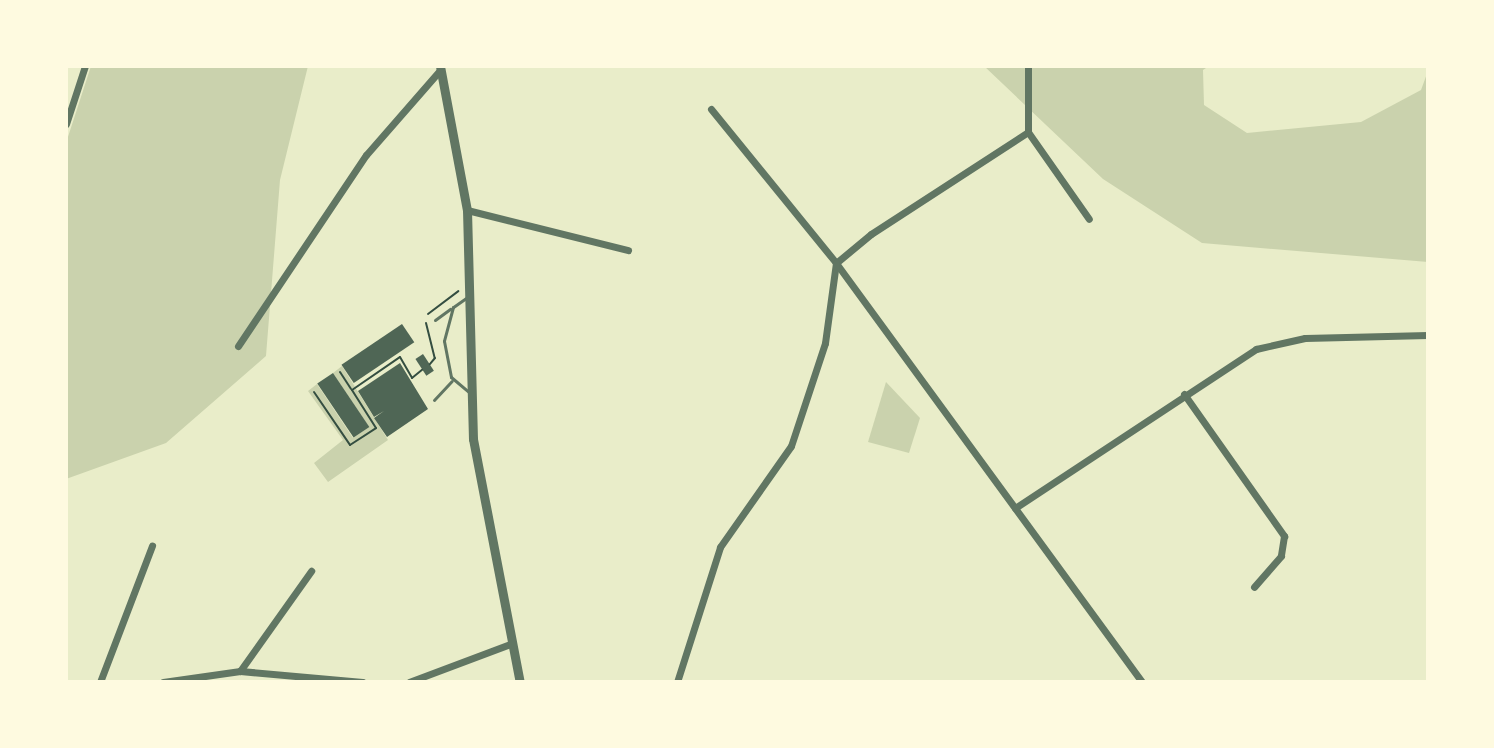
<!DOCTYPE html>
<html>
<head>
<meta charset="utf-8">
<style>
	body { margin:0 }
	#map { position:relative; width:1494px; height:748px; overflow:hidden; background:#e9edc9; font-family:Ubuntu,sans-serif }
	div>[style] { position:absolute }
	.green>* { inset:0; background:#cad2ad }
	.building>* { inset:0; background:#4f6655; transform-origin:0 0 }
	.path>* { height:2px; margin:-1px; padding:0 1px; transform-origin:1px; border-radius:1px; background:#344e41 }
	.service>* { height:3px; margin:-1.5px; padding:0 1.5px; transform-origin:1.5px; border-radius:1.5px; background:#617663 }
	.minor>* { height:7px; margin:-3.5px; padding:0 3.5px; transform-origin:3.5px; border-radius:3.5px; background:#617663 }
	.tertiary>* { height:9px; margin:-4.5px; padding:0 4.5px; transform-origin:4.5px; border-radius:4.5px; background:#617663 }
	span { translate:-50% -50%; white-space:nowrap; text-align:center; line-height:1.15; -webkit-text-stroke:8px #fefae0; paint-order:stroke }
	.frame { position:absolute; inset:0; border:68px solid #fefae0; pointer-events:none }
</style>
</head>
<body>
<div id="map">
	<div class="green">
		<div style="clip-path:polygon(91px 66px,308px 66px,280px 180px,266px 356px,166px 443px,66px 479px,66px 143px)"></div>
		<div style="clip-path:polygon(984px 66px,1209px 66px,1203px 70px,1204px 105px,1247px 133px,1361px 122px,1421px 90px,1428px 71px,1428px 262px,1202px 243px,1103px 179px)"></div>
		<div style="clip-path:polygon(342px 366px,388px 440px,328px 482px,314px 463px,343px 440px,308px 391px,317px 384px,353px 438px,369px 427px,333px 373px)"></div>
		<div style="clip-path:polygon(886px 382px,920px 418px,909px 453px,868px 442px)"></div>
	</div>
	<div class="building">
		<div style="left:402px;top:324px;width:22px;height:73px;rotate:56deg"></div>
		<div style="left:423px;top:354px;width:20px;height:9px;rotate:57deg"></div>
		<div style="clip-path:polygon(400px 363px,428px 409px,387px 437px,374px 418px,384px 411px,374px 417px,358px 391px)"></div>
		<div style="left:333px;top:373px;width:65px;height:19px;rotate:56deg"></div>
	</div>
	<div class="path">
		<div style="left:428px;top:314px;width:38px;rotate:-37deg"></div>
		<div style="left:426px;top:323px;width:36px;rotate:76deg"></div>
		<div style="left:435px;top:358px;width:8px;rotate:130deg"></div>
		<div style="left:340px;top:372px;width:20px;rotate:57deg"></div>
		<div style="left:314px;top:392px;width:64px;rotate:55.8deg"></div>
		<div style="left:350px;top:445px;width:31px;rotate:-33deg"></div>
		<div style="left:376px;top:428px;width:45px;rotate:-122.3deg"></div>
		<div style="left:352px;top:390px;width:58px;rotate:-34.5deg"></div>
		<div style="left:400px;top:357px;width:24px;rotate:60deg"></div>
		<div style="left:412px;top:378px;width:13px;rotate:-39deg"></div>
	</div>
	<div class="service">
		<div style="left:466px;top:298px;width:16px;rotate:145deg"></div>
		<div style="left:453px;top:307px;width:35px;rotate:105deg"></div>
		<div style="left:444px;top:341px;width:37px;rotate:79deg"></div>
		<div style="left:451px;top:377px;width:23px;rotate:40deg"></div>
		<div style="left:435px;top:320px;width:19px;rotate:-36deg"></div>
		<div style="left:434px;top:400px;width:26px;rotate:-47deg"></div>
	</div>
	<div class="minor">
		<div style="left:1028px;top:66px;width:66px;rotate:90deg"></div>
		<div style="left:1028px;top:132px;width:106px;rotate:55deg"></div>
		<div style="left:711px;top:109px;width:198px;rotate:50.9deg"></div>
		<div style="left:836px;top:263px;width:519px;rotate:53.86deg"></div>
		<div style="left:66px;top:124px;width:61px;rotate:-71.9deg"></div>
		<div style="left:467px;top:210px;width:166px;rotate:14deg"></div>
		<div style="left:836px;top:263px;width:45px;rotate:-39.6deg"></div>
		<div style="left:871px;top:234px;width:187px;rotate:-33deg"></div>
		<div style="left:238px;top:346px;width:230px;rotate:-56.2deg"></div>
		<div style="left:366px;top:155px;width:114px;rotate:-48.9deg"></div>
		<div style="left:1184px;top:394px;width:174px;rotate:54.8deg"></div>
		<div style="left:1284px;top:536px;width:20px;rotate:99deg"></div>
		<div style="left:1281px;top:556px;width:41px;rotate:131.1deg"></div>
		<div style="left:1015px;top:508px;width:289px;rotate:-33.4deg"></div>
		<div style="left:1256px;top:349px;width:50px;rotate:-12.7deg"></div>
		<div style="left:1305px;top:338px;width:123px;rotate:-1.4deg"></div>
		<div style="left:240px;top:671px;width:123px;rotate:-54.6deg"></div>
		<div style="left:100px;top:682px;width:146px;rotate:-69.1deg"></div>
		<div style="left:163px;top:682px;width:78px;rotate:-8.1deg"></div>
		<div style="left:240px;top:671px;width:123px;rotate:5.1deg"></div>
		<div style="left:409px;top:682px;width:108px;rotate:-20.6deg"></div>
		<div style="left:677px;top:682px;width:142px;rotate:-72.3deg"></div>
		<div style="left:720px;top:547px;width:123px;rotate:-54.9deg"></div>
		<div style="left:791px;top:446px;width:108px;rotate:-71.7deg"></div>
		<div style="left:825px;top:343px;width:81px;rotate:-82.2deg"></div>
	</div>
	<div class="tertiary">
		<div style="left:440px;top:66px;width:147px;rotate:79.4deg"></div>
		<div style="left:467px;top:210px;width:229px;rotate:88.5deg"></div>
		<div style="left:473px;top:439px;width:248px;rotate:79.1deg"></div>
	</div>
	<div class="frame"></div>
</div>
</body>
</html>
